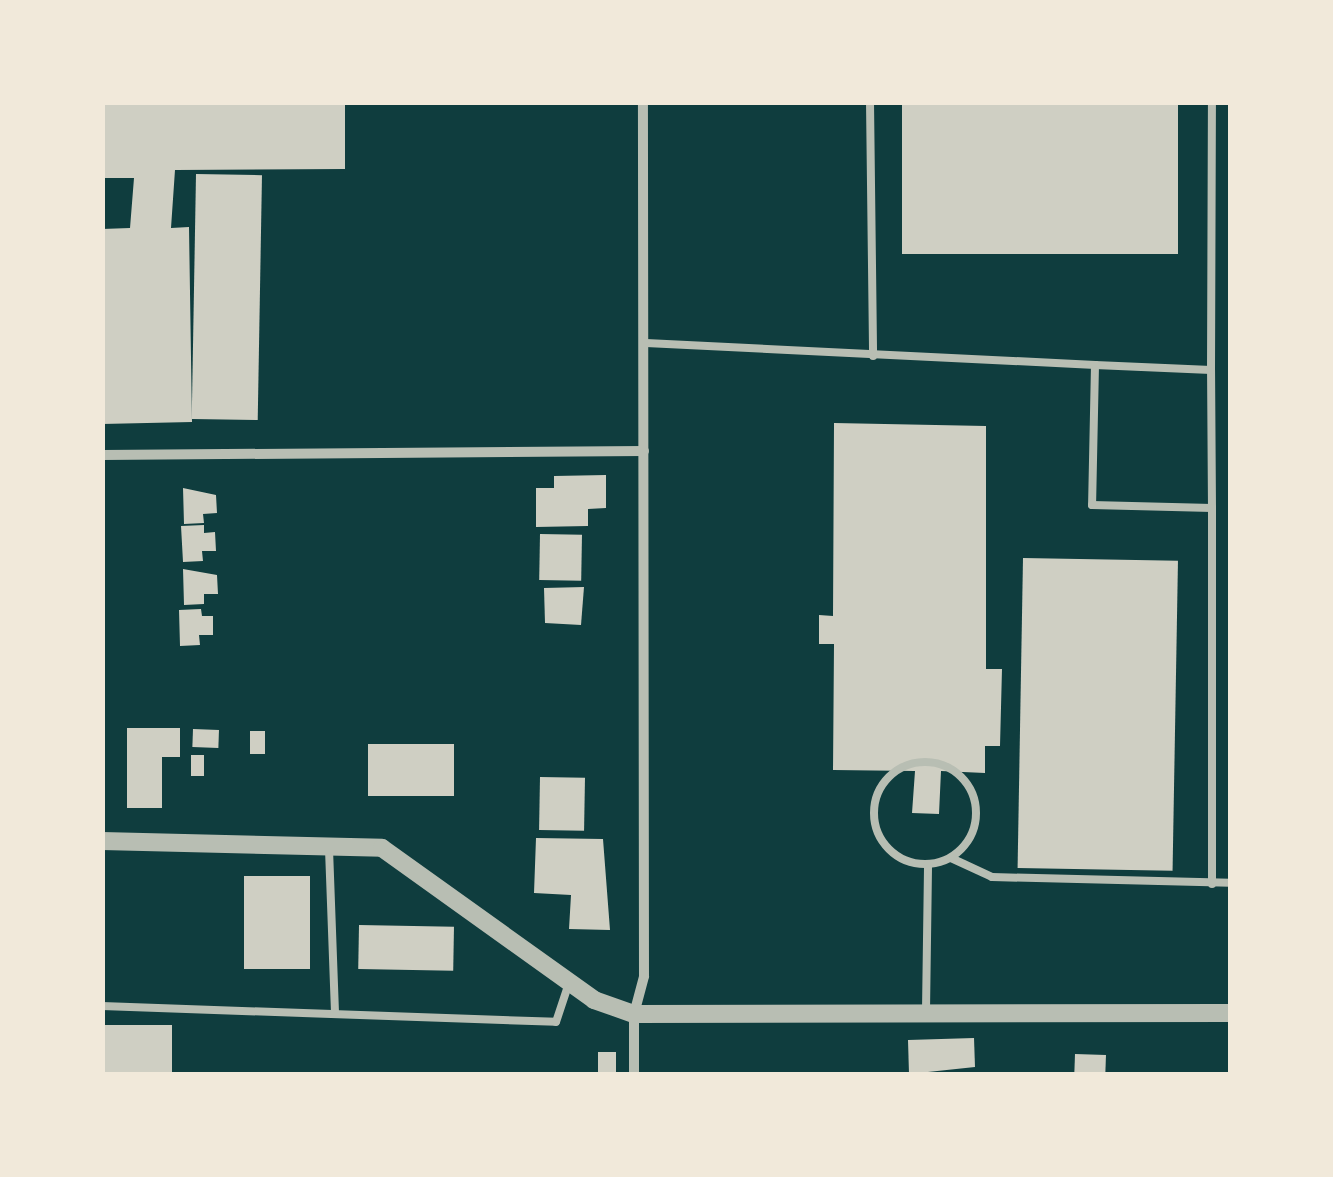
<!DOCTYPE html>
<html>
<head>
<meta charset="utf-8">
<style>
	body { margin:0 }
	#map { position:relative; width:1333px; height:1177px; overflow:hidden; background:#0f3d3e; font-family:Bitter,serif }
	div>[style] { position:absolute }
	.building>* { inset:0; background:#cfcfc3; transform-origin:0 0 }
	.service>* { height:8px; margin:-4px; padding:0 4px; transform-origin:4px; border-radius:4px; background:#b8beb3 }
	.service>.ring { margin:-4px; padding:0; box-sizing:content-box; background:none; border:8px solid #b8beb3; border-radius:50% }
	.minor>* { height:10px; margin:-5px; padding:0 5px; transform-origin:5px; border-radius:5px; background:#b8beb3 }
	.tertiary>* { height:18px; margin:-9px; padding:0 9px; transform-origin:9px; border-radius:9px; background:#b8beb3 }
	span { translate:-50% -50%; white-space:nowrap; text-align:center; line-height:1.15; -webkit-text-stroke:10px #f1e9da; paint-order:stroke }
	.frame { position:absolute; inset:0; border:105px solid #f1e9da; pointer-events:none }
</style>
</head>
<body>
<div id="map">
	<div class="building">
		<div style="clip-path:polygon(102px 102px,345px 102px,345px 169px,175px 170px,171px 228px,189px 227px,192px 422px,102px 424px,102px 229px,130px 228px,134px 178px,102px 178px)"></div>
		<div style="left:902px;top:102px;width:276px;height:152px"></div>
		<div style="left:196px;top:174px;width:66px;height:245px;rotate:1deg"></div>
		<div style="clip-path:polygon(834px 423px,986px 426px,986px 669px,1002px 669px,1000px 746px,985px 746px,985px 773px,941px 771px,939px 814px,912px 813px,915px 771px,833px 770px,834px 644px,819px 644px,819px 615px,833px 616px)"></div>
		<div style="clip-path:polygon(606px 475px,606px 508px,588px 509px,588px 526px,536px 527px,536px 488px,554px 488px,554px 476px)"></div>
		<div style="clip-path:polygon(183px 488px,216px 495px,217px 513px,203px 514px,204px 523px,184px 524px)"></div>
		<div style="clip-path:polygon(204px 525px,204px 533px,215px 532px,216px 551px,202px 551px,203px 561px,183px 562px,181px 526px)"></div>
		<div style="left:540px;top:534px;width:42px;height:46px;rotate:1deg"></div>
		<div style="left:1023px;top:558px;width:155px;height:310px;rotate:1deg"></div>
		<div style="clip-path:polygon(183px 569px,217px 575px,218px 594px,204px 594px,204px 604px,184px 605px)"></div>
		<div style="clip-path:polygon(584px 587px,581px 625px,545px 623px,544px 588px)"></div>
		<div style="clip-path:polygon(201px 609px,202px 616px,213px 616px,213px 635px,199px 635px,200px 645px,180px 646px,179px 610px)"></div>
		<div style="clip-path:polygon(127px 728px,180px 728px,180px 757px,162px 757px,162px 808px,127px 808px)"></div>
		<div style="left:193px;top:729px;width:26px;height:18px;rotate:2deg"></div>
		<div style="left:250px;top:731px;width:15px;height:23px"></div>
		<div style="left:368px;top:744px;width:86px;height:52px"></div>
		<div style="left:191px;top:755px;width:13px;height:21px"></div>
		<div style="left:540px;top:777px;width:45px;height:53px;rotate:1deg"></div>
		<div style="clip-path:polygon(536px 838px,603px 839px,610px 930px,569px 929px,571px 895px,534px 893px)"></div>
		<div style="left:244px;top:876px;width:66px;height:93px"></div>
		<div style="left:359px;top:925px;width:95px;height:44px;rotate:1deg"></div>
		<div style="left:102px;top:1025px;width:70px;height:49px"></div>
		<div style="clip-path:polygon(974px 1038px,975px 1067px,909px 1074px,908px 1040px)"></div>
		<div style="left:598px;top:1052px;width:18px;height:22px"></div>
		<div style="left:1075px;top:1054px;width:31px;height:20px;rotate:2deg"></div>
	</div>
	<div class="service">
		<div style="left:870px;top:102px;width:254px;rotate:89.3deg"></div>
		<div style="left:646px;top:343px;width:450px;rotate:2.8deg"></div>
		<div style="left:1095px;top:365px;width:140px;rotate:91.2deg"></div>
		<div style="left:1092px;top:505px;width:120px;rotate:1.4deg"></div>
		<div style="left:1212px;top:508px;width:138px;rotate:-90.4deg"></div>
		<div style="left:1211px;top:370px;width:116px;rotate:-177.5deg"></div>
		<div style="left:1211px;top:370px;width:268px;rotate:-89.8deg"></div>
		<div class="ring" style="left:874px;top:762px;width:94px;height:94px"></div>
		<div style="left:329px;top:849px;width:165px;rotate:87.9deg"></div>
		<div style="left:951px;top:858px;width:45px;rotate:24.9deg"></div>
		<div style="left:992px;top:877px;width:238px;rotate:1.4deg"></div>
		<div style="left:1212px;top:884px;width:376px;rotate:-90deg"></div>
		<div style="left:102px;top:1006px;width:454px;rotate:2deg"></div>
		<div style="left:556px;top:1022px;width:41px;rotate:-71.6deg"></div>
		<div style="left:926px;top:1011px;width:147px;rotate:-89.2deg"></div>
	</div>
	<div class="minor">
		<div style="left:102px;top:455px;width:542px;rotate:-0.42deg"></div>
		<div style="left:634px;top:1074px;width:60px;rotate:-90deg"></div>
		<div style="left:634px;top:1014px;width:39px;rotate:-75deg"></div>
		<div style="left:644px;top:976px;width:874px;rotate:-90.07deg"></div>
	</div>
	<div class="tertiary">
		<div style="left:102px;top:841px;width:280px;rotate:1.4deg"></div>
		<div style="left:382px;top:848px;width:261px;rotate:35.6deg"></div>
		<div style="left:594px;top:1000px;width:42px;rotate:19.3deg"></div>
		<div style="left:634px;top:1014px;width:596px;rotate:-0.1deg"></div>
	</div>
	<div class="frame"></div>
</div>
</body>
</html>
